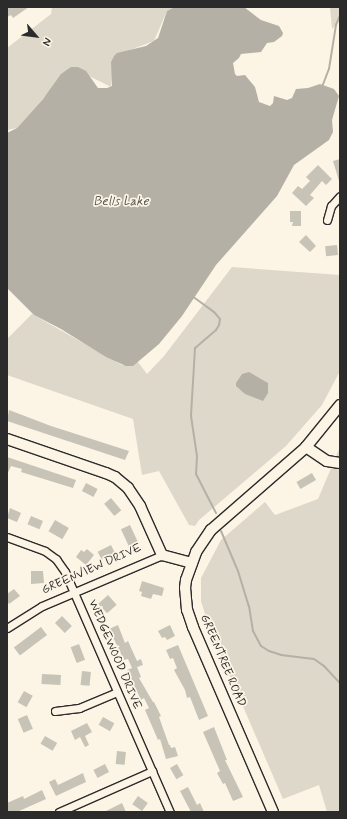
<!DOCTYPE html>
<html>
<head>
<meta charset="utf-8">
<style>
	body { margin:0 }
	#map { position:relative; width:347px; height:819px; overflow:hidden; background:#fcf5e5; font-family:Mynerve,sans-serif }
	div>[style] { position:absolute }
	.green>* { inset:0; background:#ded8ca }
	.water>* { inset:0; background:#b4b0a5 }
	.stream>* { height:2px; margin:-1px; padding:0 1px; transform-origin:1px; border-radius:1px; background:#b4b0a5 }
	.building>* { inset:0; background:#c8c3b7; transform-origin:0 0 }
	.roads { filter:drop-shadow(1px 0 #2b2b2b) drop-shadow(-1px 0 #2b2b2b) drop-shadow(0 1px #2b2b2b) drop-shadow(0 -1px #2b2b2b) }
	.street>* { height:7px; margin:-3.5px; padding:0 3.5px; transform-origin:3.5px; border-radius:3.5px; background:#fcf5e5 }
	.secondary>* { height:10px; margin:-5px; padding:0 5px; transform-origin:5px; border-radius:5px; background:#fcf5e5 }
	span { translate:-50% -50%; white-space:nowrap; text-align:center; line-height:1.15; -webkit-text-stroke:3.5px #fcf5e5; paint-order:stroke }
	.street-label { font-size:12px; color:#2b2b2b }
	.water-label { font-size:13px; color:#545350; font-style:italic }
	.frame { position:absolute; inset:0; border:8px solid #2b2b2b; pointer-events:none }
	.north { position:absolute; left:16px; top:16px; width:40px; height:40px; -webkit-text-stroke:3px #fcf5e5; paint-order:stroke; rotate:118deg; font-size:11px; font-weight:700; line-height:16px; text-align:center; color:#2b2b2b }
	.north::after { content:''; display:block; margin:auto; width:14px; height:18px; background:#2b2b2b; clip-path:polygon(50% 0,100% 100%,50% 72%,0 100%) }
</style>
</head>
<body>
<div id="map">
	<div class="green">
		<div style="clip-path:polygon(52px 7px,183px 7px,167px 11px,154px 41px,114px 56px,111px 87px,71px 67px,17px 128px,7px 130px,7px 48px,51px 14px)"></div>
		<div style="clip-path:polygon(330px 7px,340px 7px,340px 21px,332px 29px)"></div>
		<div style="clip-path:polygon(232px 267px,340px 275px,340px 371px,322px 405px,286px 446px,199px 520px,195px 526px,189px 525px,159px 471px,142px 475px,133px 419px,7px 375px,7px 339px,32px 314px,122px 365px,138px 362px,147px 374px,164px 356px)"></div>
		<div style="clip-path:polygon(340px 447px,340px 812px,327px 812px,319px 785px,283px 799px,210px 630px,201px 601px,201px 578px,221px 540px,265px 502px,275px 515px,318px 499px)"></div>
	</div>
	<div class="water">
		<div style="clip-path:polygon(189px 7px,244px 7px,261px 20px,279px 26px,283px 33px,282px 36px,274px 42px,267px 43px,261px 52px,241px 54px,239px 58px,233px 63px,235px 74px,237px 76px,245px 75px,255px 87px,259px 102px,270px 106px,273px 103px,274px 96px,287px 100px,292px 98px,296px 89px,308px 88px,320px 84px,334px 89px,339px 96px,332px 120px,333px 132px,329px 140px,294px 165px,277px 196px,216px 265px,182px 316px,159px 344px,133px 366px,126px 366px,106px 357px,61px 329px,34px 315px,7px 288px,7px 133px,17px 128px,43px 99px,61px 74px,71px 67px,78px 67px,86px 71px,98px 88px,107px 88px,112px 86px,111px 62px,114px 56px,117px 53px,146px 46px,158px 38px,167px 11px,173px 8px)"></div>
		<div style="clip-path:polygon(249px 372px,268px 383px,268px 393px,263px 401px,245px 394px,236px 386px,236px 383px,242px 374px)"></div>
	</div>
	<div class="stream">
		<div style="left:322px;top:87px;width:19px;rotate:-69deg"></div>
		<div style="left:329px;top:69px;width:45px;rotate:-81deg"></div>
		<div style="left:336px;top:25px;width:11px;rotate:-68deg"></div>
		<div style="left:192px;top:296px;width:27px;rotate:36deg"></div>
		<div style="left:214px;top:312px;width:9px;rotate:49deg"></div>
		<div style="left:220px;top:319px;width:6px;rotate:99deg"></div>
		<div style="left:219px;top:325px;width:6px;rotate:121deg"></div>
		<div style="left:216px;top:330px;width:28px;rotate:139deg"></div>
		<div style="left:195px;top:348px;width:68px;rotate:93.4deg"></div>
		<div style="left:191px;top:416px;width:40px;rotate:81.5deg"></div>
		<div style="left:197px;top:456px;width:18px;rotate:93deg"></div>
		<div style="left:196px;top:474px;width:44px;rotate:62.9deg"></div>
		<div style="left:221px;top:531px;width:43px;rotate:67deg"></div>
		<div style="left:238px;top:571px;width:37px;rotate:73deg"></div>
		<div style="left:249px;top:606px;width:25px;rotate:81deg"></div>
		<div style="left:253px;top:631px;width:17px;rotate:62deg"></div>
		<div style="left:261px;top:646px;width:9px;rotate:32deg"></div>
		<div style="left:269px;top:651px;width:13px;rotate:18deg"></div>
		<div style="left:281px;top:655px;width:33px;rotate:7deg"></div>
		<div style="left:314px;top:659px;width:12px;rotate:35deg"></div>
		<div style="left:324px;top:666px;width:23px;rotate:47deg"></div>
	</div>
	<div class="building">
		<div style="clip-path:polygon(10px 7px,29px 7px,13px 18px,11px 15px,7px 17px,7px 9px)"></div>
		<div style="clip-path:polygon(340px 159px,340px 181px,339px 181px,333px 161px)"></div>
		<div style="clip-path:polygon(318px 165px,332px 179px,326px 185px,322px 181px,310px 195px,314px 198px,306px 206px,292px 193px,298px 186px,302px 189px,310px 181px,306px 177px)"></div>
		<div style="clip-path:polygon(290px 211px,301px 211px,301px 226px,292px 226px,293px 222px,290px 222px)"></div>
		<div style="clip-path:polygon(306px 235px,316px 246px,310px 252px,299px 242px)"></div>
		<div style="left:337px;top:245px;width:10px;height:12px;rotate:84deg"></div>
		<div style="clip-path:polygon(9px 410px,51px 426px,129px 451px,125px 460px,7px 421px)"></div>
		<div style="clip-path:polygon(7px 457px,76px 480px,73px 488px,21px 472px,22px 469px,11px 466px,7px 475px)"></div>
		<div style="left:312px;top:473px;width:8px;height:18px;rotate:60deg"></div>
		<div style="left:86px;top:483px;width:13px;height:9px;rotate:27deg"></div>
		<div style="left:111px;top:498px;width:16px;height:9px;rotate:50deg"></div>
		<div style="clip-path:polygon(10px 508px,21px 513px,17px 522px,7px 518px)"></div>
		<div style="left:31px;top:516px;width:13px;height:9px;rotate:23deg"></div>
		<div style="left:55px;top:520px;width:16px;height:13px;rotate:30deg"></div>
		<div style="left:130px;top:525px;width:19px;height:10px;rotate:65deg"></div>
		<div style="left:111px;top:545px;width:9px;height:15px;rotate:63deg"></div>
		<div style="clip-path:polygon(87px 549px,94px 555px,86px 565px,76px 557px,81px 550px,84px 552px)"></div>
		<div style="clip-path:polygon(31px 571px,43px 571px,44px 583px,31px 584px)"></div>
		<div style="clip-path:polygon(142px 581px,164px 588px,162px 596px,153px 594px,151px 599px,141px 596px,142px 592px,139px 591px)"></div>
		<div style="clip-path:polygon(14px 589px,20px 596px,9px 604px,7px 601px,7px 594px)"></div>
		<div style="left:108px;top:595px;width:13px;height:13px;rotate:48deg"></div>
		<div style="left:62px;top:616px;width:14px;height:10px;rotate:45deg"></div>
		<div style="clip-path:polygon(118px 625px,125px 643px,128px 641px,137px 661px,141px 659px,143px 665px,137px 667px,141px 677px,139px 678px,153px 702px,154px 702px,161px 716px,159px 717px,169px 745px,170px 745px,171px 748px,175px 747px,178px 756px,166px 759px,160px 739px,158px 740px,145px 710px,149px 708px,144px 698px,141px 700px,127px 670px,132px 668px,128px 659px,124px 660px,109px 629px)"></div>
		<div style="clip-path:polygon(170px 625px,175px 636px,167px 640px,165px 637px,162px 638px,158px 631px)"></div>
		<div style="left:41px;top:627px;width:10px;height:34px;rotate:53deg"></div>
		<div style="left:79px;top:644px;width:17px;height:9px;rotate:69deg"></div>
		<div style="clip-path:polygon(178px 645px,208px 716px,199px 720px,190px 697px,187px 698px,185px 690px,174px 670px,177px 668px,173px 658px,170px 659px,166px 650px)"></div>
		<div style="left:82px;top:671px;width:9px;height:14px;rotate:6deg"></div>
		<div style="left:42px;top:674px;width:19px;height:10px;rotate:3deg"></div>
		<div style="left:24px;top:691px;width:10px;height:13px;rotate:29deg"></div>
		<div style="left:27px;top:715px;width:15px;height:10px;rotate:67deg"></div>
		<div style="left:103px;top:717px;width:13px;height:9px;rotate:29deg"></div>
		<div style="clip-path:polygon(87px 723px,92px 732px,85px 736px,89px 745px,85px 747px,80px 737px,75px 740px,71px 731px)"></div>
		<div style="clip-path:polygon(214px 727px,227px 760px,225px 760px,243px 797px,233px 801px,225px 783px,223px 784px,217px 773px,220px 771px,203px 732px)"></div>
		<div style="left:45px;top:736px;width:14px;height:9px;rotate:30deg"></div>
		<div style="left:117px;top:751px;width:9px;height:13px;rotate:6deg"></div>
		<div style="left:105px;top:764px;width:9px;height:13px;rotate:63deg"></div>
		<div style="left:177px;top:764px;width:13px;height:8px;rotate:61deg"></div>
		<div style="clip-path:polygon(83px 773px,86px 782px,56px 796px,49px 782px,55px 779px,58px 785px)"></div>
		<div style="clip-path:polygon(188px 787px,197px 805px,200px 803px,204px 812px,191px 812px,180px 791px)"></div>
		<div style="clip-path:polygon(42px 790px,46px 799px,17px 812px,7px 812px,7px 803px,23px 796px,24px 799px)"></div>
		<div style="left:138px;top:796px;width:12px;height:10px;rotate:35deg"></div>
		<div style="clip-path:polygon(122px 803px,126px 812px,104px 812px)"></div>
	</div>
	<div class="roads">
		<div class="street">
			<div style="left:327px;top:220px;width:15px;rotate:-74deg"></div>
			<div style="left:331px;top:206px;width:13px;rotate:-48deg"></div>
			<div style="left:7px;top:537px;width:40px;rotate:20.2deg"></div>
			<div style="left:45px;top:551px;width:14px;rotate:36deg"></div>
			<div style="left:56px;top:559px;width:16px;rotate:55deg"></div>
			<div style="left:65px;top:572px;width:262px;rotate:66.4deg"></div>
			<div style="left:7px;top:628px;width:41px;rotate:-32.2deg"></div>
			<div style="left:42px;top:606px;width:130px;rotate:-23deg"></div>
			<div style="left:55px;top:711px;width:24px;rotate:-7deg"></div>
			<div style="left:79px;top:708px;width:41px;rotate:-22.8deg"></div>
			<div style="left:59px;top:812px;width:102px;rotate:-23.8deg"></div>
		</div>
		<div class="secondary">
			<div style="left:7px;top:439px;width:105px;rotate:19deg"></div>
			<div style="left:106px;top:473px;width:10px;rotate:24deg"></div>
			<div style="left:115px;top:477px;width:17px;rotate:40deg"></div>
			<div style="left:128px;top:488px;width:22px;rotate:56deg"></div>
			<div style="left:140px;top:506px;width:54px;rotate:65.8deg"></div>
			<div style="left:162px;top:555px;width:31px;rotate:15deg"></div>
			<div style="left:306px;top:447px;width:25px;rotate:34deg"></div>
			<div style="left:327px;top:461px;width:13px;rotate:9deg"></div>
			<div style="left:273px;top:812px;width:202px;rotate:-113.4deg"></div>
			<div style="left:193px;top:627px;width:18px;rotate:-109deg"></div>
			<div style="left:187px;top:610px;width:22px;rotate:-95deg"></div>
			<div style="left:185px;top:588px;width:8px;rotate:-83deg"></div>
			<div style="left:186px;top:580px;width:30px;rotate:-70deg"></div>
			<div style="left:196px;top:552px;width:27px;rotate:-56deg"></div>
			<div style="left:211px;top:530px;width:126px;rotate:-41.1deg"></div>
			<div style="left:306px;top:447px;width:54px;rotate:-51deg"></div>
		</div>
	</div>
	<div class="street-label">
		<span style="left:92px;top:570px;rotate:-24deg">GREENVIEW DRIVE</span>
		<span style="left:114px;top:655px;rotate:67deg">WEDGEWOOD DRIVE</span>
		<span style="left:222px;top:661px;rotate:67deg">GREENTREE ROAD</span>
	</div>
	<div class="water-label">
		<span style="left:121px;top:202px">Bells Lake</span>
	</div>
	<div class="frame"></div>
	<div class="north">N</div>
</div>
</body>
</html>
